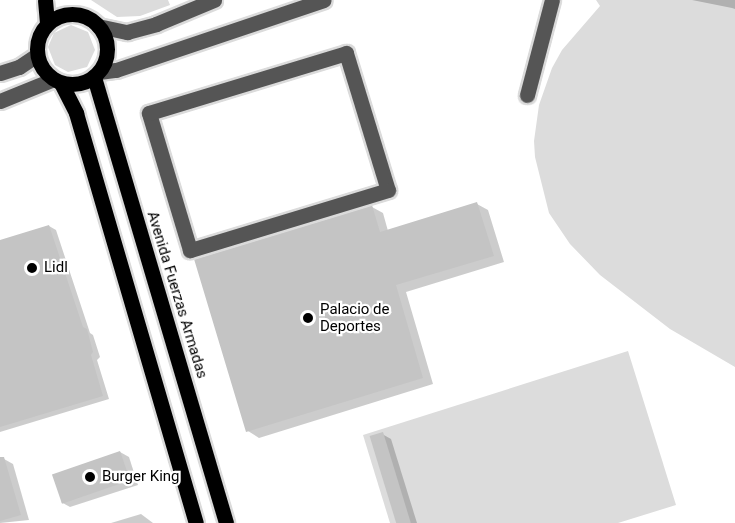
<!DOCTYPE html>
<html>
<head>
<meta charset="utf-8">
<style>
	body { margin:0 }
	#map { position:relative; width:735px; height:523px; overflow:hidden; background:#fff; font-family:Roboto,sans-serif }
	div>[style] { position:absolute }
	.green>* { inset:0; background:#dcdcdc }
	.shadow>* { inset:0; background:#0003 }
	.building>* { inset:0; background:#c4c4c4; transform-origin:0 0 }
	.roads { filter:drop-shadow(2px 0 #dbdbdb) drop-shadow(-2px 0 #dbdbdb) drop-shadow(0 2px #dbdbdb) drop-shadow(0 -2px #dbdbdb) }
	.minor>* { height:15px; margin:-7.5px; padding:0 7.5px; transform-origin:7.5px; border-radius:7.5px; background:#555 }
	.major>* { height:15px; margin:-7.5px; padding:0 7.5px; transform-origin:7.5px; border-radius:7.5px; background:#000 }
	.major>.ring { margin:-7.5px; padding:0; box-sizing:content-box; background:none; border:15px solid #000; border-radius:50% }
	.dots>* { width:16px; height:16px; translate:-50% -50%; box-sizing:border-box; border:3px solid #fff; border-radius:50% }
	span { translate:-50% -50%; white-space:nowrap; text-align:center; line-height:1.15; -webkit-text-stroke:4.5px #fff; paint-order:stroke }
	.poi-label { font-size:15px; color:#000 }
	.left { translate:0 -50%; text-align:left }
	.street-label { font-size:15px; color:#000 }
</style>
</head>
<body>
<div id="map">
	<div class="green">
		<div style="clip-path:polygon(91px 0,168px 0,170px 5px,140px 16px,117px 17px)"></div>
		<div style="clip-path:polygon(596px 0,735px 0,735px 367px,670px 329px,600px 275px,570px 244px,549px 213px,535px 157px,534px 141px,539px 105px,552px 68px,562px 50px,600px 6px)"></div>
		<div style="clip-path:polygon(71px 25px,88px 32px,95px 50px,87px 67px,68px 72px,55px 65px,48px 47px,54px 33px)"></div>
		<div style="clip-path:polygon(628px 351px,676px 505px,618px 523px,390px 523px,363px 435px)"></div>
	</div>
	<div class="shadow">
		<div style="clip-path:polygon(692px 0,735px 0,735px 9px,732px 8px)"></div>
		<div style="clip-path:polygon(477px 204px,488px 210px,504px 262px,406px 292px,433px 384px,259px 438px,248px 431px,372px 207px,383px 213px,388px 231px)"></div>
		<div style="clip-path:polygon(49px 226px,56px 230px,90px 333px,93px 335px,100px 357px,97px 360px,109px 399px,0 432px,0 241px)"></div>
		<div style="clip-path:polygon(382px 434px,391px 439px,417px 523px,398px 523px)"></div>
		<div style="clip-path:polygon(120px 452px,129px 457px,138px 485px,70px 507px,61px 502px)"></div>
		<div style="clip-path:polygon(4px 459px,13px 464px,29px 520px,0 523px,0 460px)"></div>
		<div style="clip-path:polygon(141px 514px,153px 523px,111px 523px)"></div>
	</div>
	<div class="building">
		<div style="clip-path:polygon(477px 202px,494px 256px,396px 285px,423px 378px,246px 432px,194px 259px,372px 205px,380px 232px)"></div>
		<div style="clip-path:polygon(49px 225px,83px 327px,87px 329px,93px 352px,91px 355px,103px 396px,0 427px,0 240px)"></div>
		<div style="left:383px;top:432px;width:95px;height:14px;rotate:73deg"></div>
		<div style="left:120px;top:451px;width:31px;height:72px;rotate:71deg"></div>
		<div style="clip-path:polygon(0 457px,4px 457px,21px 515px,0 521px)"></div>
	</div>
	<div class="roads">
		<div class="minor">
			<div style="left:98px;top:26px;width:30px;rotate:12deg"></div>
			<div style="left:127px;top:32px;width:30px;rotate:-15deg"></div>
			<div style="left:156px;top:24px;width:63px;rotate:-22.5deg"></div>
			<div style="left:346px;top:53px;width:143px;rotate:73deg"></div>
			<div style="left:388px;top:190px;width:207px;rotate:163.1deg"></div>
			<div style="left:190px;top:250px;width:143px;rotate:-106.7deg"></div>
			<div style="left:149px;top:113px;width:206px;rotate:-16.9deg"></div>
			<div style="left:99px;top:72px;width:17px;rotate:-7deg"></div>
			<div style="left:116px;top:70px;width:219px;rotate:-18.6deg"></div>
			<div style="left:0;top:73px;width:20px;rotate:-18deg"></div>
			<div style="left:19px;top:67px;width:22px;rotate:-34deg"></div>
			<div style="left:527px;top:95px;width:98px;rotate:-75.3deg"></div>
			<div style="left:0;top:101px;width:58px;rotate:-22.2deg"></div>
		</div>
		<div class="major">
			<div style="left:45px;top:0;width:24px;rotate:85deg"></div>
			<div class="ring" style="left:37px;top:14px;width:55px;height:55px"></div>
			<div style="left:94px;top:77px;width:465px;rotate:73.5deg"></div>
			<div style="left:61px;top:83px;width:34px;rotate:63deg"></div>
			<div style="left:76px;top:113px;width:427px;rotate:73.7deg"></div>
		</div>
	</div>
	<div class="dots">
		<div style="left:32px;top:268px;background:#000"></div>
		<div style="left:308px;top:318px;background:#000"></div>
		<div style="left:90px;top:477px;background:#000"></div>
	</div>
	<div class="poi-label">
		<span class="left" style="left:44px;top:268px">Lidl</span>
		<span class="left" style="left:320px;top:318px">Palacio de<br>Deportes</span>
		<span class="left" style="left:102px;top:477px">Burger King</span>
	</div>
	<div class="street-label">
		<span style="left:177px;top:295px;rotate:73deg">Avenida Fuerzas Armadas</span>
	</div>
</div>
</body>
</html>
